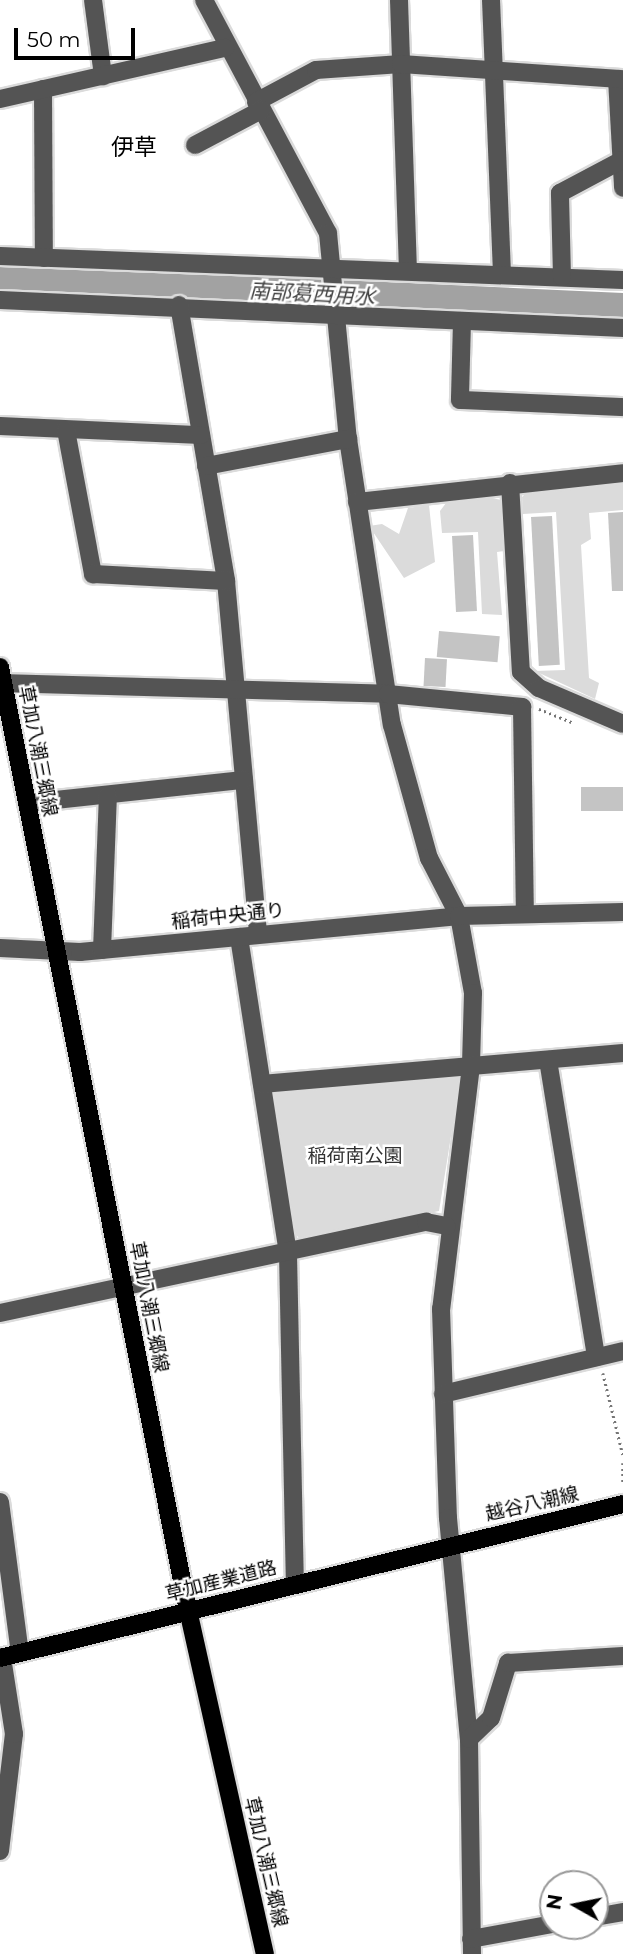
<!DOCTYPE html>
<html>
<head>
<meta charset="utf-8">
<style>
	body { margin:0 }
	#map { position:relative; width:623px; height:1954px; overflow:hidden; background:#fff; font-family:Montserrat,"Noto Sans JP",sans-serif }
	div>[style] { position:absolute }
	.green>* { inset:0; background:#dbdbdb }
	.river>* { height:30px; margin:-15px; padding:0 15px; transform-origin:15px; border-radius:15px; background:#a2a2a2 }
	.building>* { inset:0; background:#c4c4c4; transform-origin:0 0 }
	.path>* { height:2.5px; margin-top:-1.25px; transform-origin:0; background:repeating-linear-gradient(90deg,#767676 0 2px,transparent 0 5.5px) }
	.roads { filter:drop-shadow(2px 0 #dbdbdb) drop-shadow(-2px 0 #dbdbdb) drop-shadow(0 2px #dbdbdb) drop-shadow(0 -2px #dbdbdb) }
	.minor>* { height:18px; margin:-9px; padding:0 9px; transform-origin:9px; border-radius:9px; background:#545454 }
	.major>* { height:18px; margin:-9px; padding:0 9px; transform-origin:9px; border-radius:9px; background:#000 }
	span { translate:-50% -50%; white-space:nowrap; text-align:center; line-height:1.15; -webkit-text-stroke:5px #fff; paint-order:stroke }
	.street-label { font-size:19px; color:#000 }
	.park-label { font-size:19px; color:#323232 }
	.water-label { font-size:21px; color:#434343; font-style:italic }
	.quarter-label { font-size:23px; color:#000 }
	.north { position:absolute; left:539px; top:1870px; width:70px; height:70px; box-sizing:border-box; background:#fff; border:2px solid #999; border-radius:50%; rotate:279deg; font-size:19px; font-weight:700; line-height:28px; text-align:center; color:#000 }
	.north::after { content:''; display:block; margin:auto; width:24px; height:32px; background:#000; clip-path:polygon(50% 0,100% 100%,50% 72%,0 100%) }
	.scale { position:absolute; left:14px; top:28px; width:121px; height:32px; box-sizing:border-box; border:4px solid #000; border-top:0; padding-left:9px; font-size:21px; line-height:24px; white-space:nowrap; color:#000; -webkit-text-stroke:5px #fff; paint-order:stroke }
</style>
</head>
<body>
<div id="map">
	<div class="green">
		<div style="clip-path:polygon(623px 484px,623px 510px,589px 513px,591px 539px,581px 545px,589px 678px,599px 683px,595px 699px,535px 671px,565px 670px,556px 512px,523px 514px,522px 497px,528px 491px)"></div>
		<div style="clip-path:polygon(491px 498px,502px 500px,504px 551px,497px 552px,502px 615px,482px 614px,478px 532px,442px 533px,440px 511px,446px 503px)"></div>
		<div style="clip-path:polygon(429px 505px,435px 562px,404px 578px,369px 526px,382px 524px,399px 534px,408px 508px)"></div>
		<div style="clip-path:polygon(455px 1075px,460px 1080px,439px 1211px,302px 1240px,293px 1233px,271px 1099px,277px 1091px)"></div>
	</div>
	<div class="river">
		<div style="left:0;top:279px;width:624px;rotate:2.67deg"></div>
	</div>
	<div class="building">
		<div style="clip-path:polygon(623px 512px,623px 591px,612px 591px,608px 513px)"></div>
		<div style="left:552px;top:516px;width:149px;height:21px;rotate:87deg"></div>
		<div style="left:473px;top:535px;width:76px;height:21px;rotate:87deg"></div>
		<div style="left:439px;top:631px;width:61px;height:26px;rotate:5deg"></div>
		<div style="left:425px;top:658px;width:22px;height:28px;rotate:3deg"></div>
		<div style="left:581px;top:787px;width:42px;height:24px"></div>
	</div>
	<div class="path">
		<div style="left:539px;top:709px;width:38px;rotate:22deg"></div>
		<div style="left:603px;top:1373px;width:84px;rotate:76.3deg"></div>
		<div style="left:623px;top:1463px;width:19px;rotate:90deg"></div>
	</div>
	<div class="roads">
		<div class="minor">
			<div style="left:93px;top:0;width:77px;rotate:82.5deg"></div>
			<div style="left:204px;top:0;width:264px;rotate:62deg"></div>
			<div style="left:328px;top:233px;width:207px;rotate:84.5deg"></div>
			<div style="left:348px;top:439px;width:289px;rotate:81.3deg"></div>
			<div style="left:392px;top:725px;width:138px;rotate:74.5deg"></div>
			<div style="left:429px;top:858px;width:65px;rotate:62.7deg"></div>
			<div style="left:459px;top:916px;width:78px;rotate:79.7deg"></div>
			<div style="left:473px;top:993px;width:73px;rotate:91.6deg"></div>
			<div style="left:471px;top:1066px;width:245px;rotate:97deg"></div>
			<div style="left:441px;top:1309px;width:209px;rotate:88.1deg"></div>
			<div style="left:448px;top:1518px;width:222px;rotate:84.6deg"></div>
			<div style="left:469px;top:1739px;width:215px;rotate:89.2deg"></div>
			<div style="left:399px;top:0;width:271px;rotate:88.1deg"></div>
			<div style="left:491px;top:0;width:274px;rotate:87.7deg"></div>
			<div style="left:617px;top:79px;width:109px;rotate:86.8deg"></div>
			<div style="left:43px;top:89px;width:169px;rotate:89.7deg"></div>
			<div style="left:0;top:99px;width:231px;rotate:-12.8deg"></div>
			<div style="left:256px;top:102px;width:68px;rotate:-28.1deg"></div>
			<div style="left:316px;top:70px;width:85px;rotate:-4deg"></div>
			<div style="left:401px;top:64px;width:223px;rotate:3.9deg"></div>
			<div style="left:195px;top:145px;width:75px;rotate:-27.9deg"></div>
			<div style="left:0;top:256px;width:623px;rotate:2.21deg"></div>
			<div style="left:562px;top:277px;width:84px;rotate:-91.4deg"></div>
			<div style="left:560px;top:193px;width:70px;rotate:-28deg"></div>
			<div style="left:0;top:300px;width:624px;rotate:2.57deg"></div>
			<div style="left:179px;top:305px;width:280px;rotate:80.3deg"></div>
			<div style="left:226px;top:581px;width:354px;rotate:84.8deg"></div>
			<div style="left:462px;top:321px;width:79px;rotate:91.5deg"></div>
			<div style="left:460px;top:400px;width:163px;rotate:2.5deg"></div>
			<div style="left:0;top:426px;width:201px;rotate:2.6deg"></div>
			<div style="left:66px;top:430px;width:147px;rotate:79.4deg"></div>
			<div style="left:93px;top:574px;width:133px;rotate:3deg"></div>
			<div style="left:206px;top:466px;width:145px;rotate:-10.8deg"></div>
			<div style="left:510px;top:483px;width:189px;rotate:86.7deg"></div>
			<div style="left:521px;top:672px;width:24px;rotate:42deg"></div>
			<div style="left:539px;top:688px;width:91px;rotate:23.2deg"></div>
			<div style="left:357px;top:502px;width:268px;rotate:-6.2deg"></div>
			<div style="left:0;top:683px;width:388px;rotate:1.6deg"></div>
			<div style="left:388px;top:694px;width:135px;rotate:5.5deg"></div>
			<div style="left:522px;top:707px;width:207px;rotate:89.2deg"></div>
			<div style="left:27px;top:803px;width:218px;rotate:-6.1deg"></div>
			<div style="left:239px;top:937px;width:321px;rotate:81.2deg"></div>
			<div style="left:288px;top:1254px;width:331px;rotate:88.8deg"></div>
			<div style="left:0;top:948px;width:80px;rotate:2.9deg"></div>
			<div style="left:80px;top:952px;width:381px;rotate:-5.4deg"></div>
			<div style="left:459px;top:916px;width:164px;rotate:-1.4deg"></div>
			<div style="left:102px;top:950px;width:155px;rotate:-87.8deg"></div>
			<div style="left:548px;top:1060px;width:301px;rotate:80.8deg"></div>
			<div style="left:262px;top:1084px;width:362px;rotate:-4.9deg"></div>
			<div style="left:0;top:1313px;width:436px;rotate:-12.1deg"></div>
			<div style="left:426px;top:1222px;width:21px;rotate:11deg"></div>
			<div style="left:443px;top:1394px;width:185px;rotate:-13.4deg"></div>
			<div style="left:0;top:1502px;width:152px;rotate:82.5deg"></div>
			<div style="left:469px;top:1739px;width:30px;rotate:-44deg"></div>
			<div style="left:491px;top:1718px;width:58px;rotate:-72.8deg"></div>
			<div style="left:508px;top:1663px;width:115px;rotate:-3.5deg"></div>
			<div style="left:0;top:1851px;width:118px;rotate:-83.2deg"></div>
			<div style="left:14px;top:1734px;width:78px;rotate:-98.9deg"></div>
			<div style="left:595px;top:1917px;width:28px;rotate:-10deg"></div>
			<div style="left:471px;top:1939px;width:83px;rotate:-10.4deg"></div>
		</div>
		<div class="major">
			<div style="left:0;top:667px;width:962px;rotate:78.73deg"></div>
			<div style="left:188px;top:1610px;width:353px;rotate:77.4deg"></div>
			<div style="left:0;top:1658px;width:642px;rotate:-13.88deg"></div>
		</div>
	</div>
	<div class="street-label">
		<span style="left:38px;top:751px;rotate:79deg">草加八潮三郷線</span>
		<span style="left:228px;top:916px;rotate:-6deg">稲荷中央通り</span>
		<span style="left:149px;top:1307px;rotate:79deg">草加八潮三郷線</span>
		<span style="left:532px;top:1504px;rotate:-13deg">越谷八潮線</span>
		<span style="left:221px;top:1581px;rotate:-14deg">草加産業道路</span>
		<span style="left:266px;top:1862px;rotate:77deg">草加八潮三郷線</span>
	</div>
	<div class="park-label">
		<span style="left:355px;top:1156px">稲荷南公園</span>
	</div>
	<div class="water-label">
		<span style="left:312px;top:294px;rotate:3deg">南部葛西用水</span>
	</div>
	<div class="quarter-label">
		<span style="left:134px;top:147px">伊草</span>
	</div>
	<div class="north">N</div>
	<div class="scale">50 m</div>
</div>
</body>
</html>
